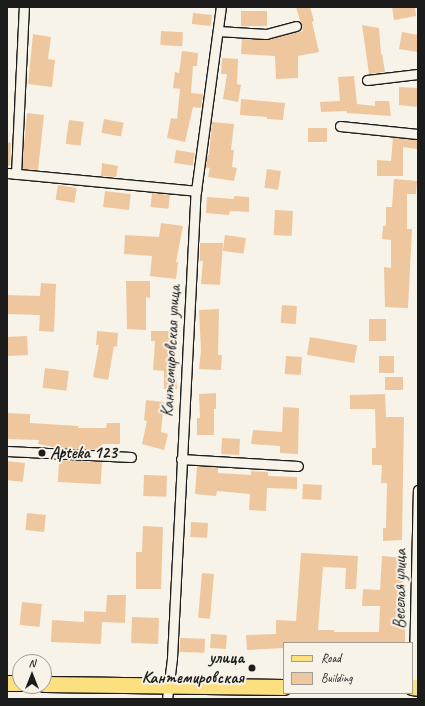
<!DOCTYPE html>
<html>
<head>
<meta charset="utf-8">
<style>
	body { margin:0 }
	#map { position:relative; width:425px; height:706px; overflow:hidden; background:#f7f3e8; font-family:Caveat,sans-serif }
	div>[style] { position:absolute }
	.building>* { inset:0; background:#efc79f; transform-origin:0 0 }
	.roads { filter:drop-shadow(1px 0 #1c1c1c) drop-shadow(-1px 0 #1c1c1c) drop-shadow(0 1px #1c1c1c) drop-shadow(0 -1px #1c1c1c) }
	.minor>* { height:9px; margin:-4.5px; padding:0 4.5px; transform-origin:4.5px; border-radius:4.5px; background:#f7f3e8 }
	.primary>* { height:15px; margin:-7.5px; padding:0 7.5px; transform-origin:7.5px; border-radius:7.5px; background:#fce080 }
	.dots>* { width:11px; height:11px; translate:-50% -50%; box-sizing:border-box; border:2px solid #f7f3e8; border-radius:50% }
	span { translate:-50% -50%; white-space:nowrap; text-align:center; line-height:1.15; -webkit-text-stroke:4px #f7f3e8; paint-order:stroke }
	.street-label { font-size:17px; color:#1c1c1c }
	.poi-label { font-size:17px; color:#1c1c1c; font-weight:700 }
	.left { translate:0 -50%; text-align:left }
	.right { translate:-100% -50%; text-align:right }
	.frame { position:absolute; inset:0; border:8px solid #1c1c1c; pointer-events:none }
	.legend { position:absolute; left:283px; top:642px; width:130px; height:52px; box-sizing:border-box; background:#f7f3e8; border:1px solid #9f9d96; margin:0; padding:5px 7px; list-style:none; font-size:12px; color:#1c1c1c }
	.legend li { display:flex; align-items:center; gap:8px; height:20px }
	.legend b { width:20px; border:1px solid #9f9d96 }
	.north { position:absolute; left:12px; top:654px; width:40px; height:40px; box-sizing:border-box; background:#f7f3e8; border:1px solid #9f9d96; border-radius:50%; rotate:0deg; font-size:11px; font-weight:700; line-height:16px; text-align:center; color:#1c1c1c }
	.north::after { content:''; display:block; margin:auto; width:14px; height:18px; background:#1c1c1c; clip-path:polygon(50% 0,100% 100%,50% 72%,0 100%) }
</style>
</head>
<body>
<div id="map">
	<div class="building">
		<div style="clip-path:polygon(296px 7px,310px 7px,314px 21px,312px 22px,319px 52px,298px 56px,298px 78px,276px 79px,275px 56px,241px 54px,242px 38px,267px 40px,303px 31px)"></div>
		<div style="clip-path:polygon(392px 7px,415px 7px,416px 16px,394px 20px)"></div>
		<div style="left:241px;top:11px;width:26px;height:15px"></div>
		<div style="left:193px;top:13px;width:19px;height:11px;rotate:6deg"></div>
		<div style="clip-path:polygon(362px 25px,379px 28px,381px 54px,382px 54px,385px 72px,369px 74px)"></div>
		<div style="left:161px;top:31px;width:22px;height:14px;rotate:3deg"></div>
		<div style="clip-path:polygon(402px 32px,418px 35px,418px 52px,399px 49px)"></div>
		<div style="clip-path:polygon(33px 34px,51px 37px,48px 59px,55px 60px,52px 87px,28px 84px)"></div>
		<div style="clip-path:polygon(182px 51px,198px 53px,197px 66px,193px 66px,191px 93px,203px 94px,201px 108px,193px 107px,185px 142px,167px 138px,171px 118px,177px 119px,180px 89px,173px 88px,175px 72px,179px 73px)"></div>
		<div style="clip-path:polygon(222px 58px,238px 59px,237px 84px,241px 85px,238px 102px,223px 99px,227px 74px,221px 74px)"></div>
		<div style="clip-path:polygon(354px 76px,357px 104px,375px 106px,375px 101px,389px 101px,391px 116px,347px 113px,347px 111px,321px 112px,320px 102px,340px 101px,338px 77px)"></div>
		<div style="clip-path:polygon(399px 87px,418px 88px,418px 107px,399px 105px)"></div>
		<div style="clip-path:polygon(241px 99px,285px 103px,283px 120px,267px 119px,267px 117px,240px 115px)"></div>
		<div style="clip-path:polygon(27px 113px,44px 115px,38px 170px,24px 169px,22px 167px)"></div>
		<div style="left:104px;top:119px;width:20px;height:14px;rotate:11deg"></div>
		<div style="left:69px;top:120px;width:15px;height:24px;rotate:8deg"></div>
		<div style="clip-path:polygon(212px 122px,234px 124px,231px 150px,234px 150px,232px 167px,237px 168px,234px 181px,208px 177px,210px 168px,205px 167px,207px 155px,209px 155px)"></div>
		<div style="left:308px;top:128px;width:19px;height:14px"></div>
		<div style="clip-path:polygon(393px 137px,418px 140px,417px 149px,403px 147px,403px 176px,377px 176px,377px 160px,391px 161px)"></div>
		<div style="clip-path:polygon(7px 142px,11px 143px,10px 166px,7px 165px)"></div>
		<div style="left:176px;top:150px;width:19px;height:13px;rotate:9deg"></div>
		<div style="clip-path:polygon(102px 163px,118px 166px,116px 177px,101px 176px)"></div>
		<div style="left:267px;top:169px;width:14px;height:19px;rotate:8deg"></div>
		<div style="clip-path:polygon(394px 179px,417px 181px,416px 194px,407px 194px,407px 229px,412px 229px,408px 308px,385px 307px,384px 267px,391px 268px,391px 240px,382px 239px,383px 226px,386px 226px,386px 207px,392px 207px)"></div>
		<div style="left:58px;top:185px;width:19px;height:15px;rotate:9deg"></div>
		<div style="left:105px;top:191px;width:26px;height:16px;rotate:7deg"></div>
		<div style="left:152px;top:193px;width:18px;height:14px;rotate:6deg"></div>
		<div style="clip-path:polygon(234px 196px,249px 197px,249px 212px,230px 211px,229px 215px,206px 213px,207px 197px,234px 199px)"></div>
		<div style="left:275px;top:210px;width:18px;height:25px;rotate:3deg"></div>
		<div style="clip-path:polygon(161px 223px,183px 226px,176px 262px,178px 262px,176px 279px,150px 276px,152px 256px,124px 254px,125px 235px,159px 237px)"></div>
		<div style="left:225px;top:235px;width:21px;height:16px;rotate:8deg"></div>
		<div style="clip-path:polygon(200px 243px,223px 243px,220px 285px,201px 284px,203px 261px,200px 261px)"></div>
		<div style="clip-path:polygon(126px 281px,150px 281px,150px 298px,146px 297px,146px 330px,127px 329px)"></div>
		<div style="clip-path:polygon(41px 283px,56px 284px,54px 332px,39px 331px,40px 315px,7px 314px,7px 295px,40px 296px)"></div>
		<div style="left:282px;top:305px;width:15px;height:18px;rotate:4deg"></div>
		<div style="clip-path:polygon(219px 309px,218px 355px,222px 355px,221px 370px,199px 369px,201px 350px,199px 310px)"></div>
		<div style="left:369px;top:319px;width:17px;height:22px"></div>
		<div style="clip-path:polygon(97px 331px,118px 333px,117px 347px,114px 346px,108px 380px,93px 377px,99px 345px,96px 345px)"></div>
		<div style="clip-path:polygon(151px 331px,174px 331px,174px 354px,176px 355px,175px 375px,176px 375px,177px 389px,164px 389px,164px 371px,153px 370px,155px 341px,151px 341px)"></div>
		<div style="left:27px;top:336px;width:19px;height:20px;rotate:87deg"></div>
		<div style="left:310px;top:337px;width:48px;height:18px;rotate:10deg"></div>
		<div style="left:286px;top:356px;width:16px;height:18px;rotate:4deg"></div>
		<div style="left:379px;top:356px;width:15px;height:17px"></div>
		<div style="left:45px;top:368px;width:24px;height:20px;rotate:7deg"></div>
		<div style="left:385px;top:377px;width:18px;height:13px"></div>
		<div style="clip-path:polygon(216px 393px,216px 409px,214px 409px,214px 435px,197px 435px,197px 418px,200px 418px,199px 394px)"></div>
		<div style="clip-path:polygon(385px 394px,386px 417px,404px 417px,402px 540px,383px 541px,383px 528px,386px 528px,387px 483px,381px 483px,382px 465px,372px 465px,372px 448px,376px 448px,375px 409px,350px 409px,350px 395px)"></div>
		<div style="clip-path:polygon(146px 400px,164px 402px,161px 432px,168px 434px,164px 450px,142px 444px,147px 421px,144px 420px)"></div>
		<div style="clip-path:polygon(283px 407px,299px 408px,298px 454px,280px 453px,280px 446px,251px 444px,253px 430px,282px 432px)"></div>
		<div style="clip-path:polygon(7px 413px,30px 414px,30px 423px,78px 426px,78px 428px,106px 428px,107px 423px,120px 423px,120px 444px,102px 444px,102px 450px,59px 448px,38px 444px,39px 440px,7px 439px)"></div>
		<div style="left:222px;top:438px;width:18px;height:16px;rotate:3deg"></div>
		<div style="left:59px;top:460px;width:43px;height:22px;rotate:3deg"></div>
		<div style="left:7px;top:461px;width:18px;height:19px;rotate:6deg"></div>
		<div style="clip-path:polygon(197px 466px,218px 467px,218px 473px,251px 475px,251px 471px,268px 472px,268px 476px,297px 477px,297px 489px,267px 488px,266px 511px,249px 510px,250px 494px,217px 491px,216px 496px,195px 494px)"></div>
		<div style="left:144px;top:475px;width:23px;height:21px;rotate:2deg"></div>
		<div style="left:303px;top:484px;width:19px;height:15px;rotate:3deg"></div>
		<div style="left:27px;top:513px;width:19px;height:17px;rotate:6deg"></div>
		<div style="left:191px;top:522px;width:17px;height:15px;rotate:3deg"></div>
		<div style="clip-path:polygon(143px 526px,163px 527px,161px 589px,136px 589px,136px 552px,142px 552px)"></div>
		<div style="clip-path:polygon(301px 553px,358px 556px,356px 589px,345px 589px,346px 568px,323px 567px,318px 630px,334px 630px,334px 632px,379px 632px,380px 606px,362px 606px,363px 589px,380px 590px,382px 556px,405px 558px,402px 591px,406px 591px,405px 643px,284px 643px,284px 648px,247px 650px,246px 635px,276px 634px,276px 620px,296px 621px)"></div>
		<div style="left:202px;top:573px;width:12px;height:45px;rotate:5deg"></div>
		<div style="clip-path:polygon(107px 595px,126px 595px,125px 623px,102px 622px,101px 644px,51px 642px,52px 620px,84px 622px,84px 611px,106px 612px)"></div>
		<div style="left:22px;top:602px;width:20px;height:23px;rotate:6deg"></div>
		<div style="left:132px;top:617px;width:27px;height:26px;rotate:2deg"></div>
		<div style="left:211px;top:634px;width:16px;height:14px;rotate:4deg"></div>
		<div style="left:180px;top:638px;width:25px;height:14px;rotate:2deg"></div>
	</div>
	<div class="roads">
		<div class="minor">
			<div style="left:218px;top:31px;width:48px;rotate:3.6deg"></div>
			<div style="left:266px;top:34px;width:31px;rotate:-15deg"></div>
			<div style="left:367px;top:80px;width:51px;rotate:-6.7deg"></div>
			<div style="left:340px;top:126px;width:78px;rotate:5.9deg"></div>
			<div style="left:7px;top:173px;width:190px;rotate:5.4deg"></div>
			<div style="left:16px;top:174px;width:167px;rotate:-87.3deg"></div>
			<div style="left:7px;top:451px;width:124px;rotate:2.8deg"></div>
			<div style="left:181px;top:459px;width:117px;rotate:3.4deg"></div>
			<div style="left:416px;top:687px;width:24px;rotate:-95deg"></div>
			<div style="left:414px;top:663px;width:173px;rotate:-88.7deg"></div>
			<div style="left:167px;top:699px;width:41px;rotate:-83deg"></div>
			<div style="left:172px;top:658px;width:468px;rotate:-87.1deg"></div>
			<div style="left:196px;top:191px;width:186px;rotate:-82.3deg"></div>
		</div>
		<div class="primary">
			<div style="left:7px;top:683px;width:13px"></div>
			<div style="left:44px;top:684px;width:240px;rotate:0.7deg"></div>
			<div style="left:412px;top:687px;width:6px;rotate:9deg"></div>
		</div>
	</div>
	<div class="dots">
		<div style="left:42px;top:453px;background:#1c1c1c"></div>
		<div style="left:252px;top:668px;background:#1c1c1c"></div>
	</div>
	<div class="street-label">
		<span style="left:171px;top:351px;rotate:-87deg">Кантемировская улица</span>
		<span style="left:400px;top:589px;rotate:-89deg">Веселая улица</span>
	</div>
	<div class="poi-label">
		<span class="left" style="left:50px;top:453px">Apteka 123</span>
		<span class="right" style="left:244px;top:668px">улица<br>Кантемировская</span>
	</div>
	<div class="frame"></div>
	<ul class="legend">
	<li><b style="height:5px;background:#fce080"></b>Road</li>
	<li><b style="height:11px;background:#efc79f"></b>Building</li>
	</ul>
	<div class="north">N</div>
</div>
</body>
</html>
